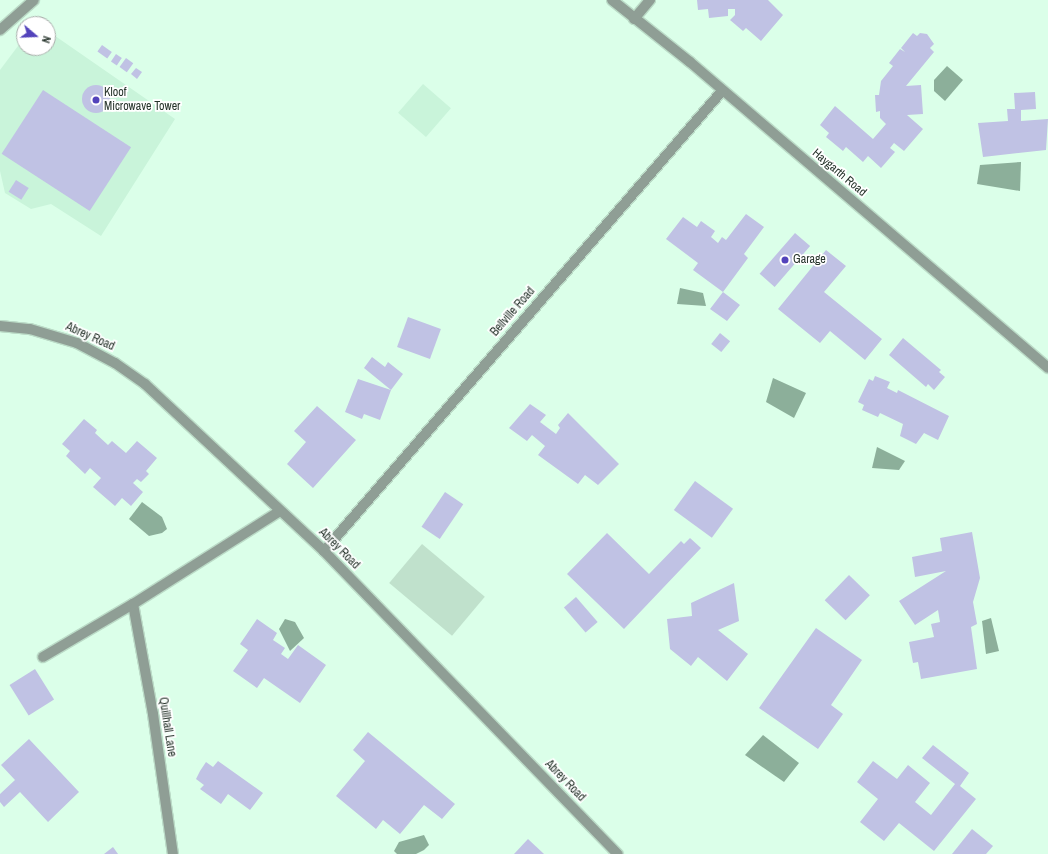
<!DOCTYPE html>
<html>
<head>
<meta charset="utf-8">
<style>
	body { margin:0 }
	#map { position:relative; width:1048px; height:854px; overflow:hidden; background:#dbffe9; font-family:"Archivo Narrow",sans-serif }
	div>[style] { position:absolute }
	.built>* { inset:0; background:#c9f4da; transform-origin:0 0 }
	.green>* { inset:0; background:#c0e1cc; transform-origin:0 0 }
	.water>* { inset:0; background:#8caf9a }
	.building>* { inset:0; background:#c0c2e4; transform-origin:0 0 }
	.round { border-radius:50% }
	.roads { filter:drop-shadow(1px 0 #bbdbc7) drop-shadow(-1px 0 #bbdbc7) drop-shadow(0 1px #bbdbc7) drop-shadow(0 -1px #bbdbc7) }
	.minor>* { height:10px; margin:-5px; padding:0 5px; transform-origin:5px; border-radius:5px; background:#8f9e95 }
	.dots>* { width:11px; height:11px; translate:-50% -50%; box-sizing:border-box; border:2px solid #fff; border-radius:50% }
	span { translate:-50% -50%; white-space:nowrap; text-align:center; line-height:1.15; -webkit-text-stroke:3.5px #fff; paint-order:stroke }
	.poi-label { font-size:12px; color:#27352c }
	.left { translate:0 -50%; text-align:left }
	.street-label { font-size:12px; color:#27352c }
	.north { position:absolute; left:16px; top:16px; width:40px; height:40px; box-sizing:border-box; background:#fff; border:1px solid #a9aeab; border-radius:50%; rotate:109deg; font-size:11px; font-weight:700; line-height:16px; text-align:center; color:#27352c }
	.north::after { content:''; display:block; margin:auto; width:14px; height:18px; background:#5343bb; clip-path:polygon(50% 0,100% 100%,50% 72%,0 100%) }
</style>
</head>
<body>
<div id="map">
	<div class="built">
		<div style="clip-path:polygon(48px 31px,175px 119px,101px 236px,51px 204px,31px 209px,5px 193px,0 171px,0 70px,24px 38px,24px 48px,48px 48px)"></div>
		<div style="left:423px;top:84px;width:37px;height:38px;rotate:41deg"></div>
	</div>
	<div class="green">
		<div style="left:422px;top:544px;width:82px;height:51px;rotate:40deg"></div>
	</div>
	<div class="water">
		<div style="clip-path:polygon(947px 66px,963px 80px,945px 101px,934px 91px,934px 80px)"></div>
		<div style="clip-path:polygon(1021px 162px,1020px 191px,977px 184px,980px 165px)"></div>
		<div style="clip-path:polygon(680px 288px,703px 293px,706px 306px,677px 304px)"></div>
		<div style="clip-path:polygon(773px 378px,806px 393px,794px 418px,766px 402px)"></div>
		<div style="clip-path:polygon(877px 447px,905px 461px,899px 470px,872px 468px)"></div>
		<div style="clip-path:polygon(142px 502px,162px 517px,167px 529px,162px 533px,149px 536px,129px 519px)"></div>
		<div style="clip-path:polygon(991px 618px,999px 651px,986px 654px,982px 621px)"></div>
		<div style="clip-path:polygon(285px 619px,295px 622px,304px 638px,290px 651px,279px 629px)"></div>
		<div style="clip-path:polygon(763px 735px,799px 763px,784px 782px,745px 755px)"></div>
		<div style="clip-path:polygon(424px 835px,429px 845px,424px 850px,416px 854px,397px 854px,394px 851px,399px 842px)"></div>
	</div>
	<div class="building">
		<div style="clip-path:polygon(697px 0,768px 0,783px 15px,761px 41px,746px 28px,743px 31px,730px 20px,735px 15px,735px 9px,728px 9px,728px 16px,709px 18px,708px 9px,698px 10px)"></div>
		<div style="clip-path:polygon(913px 33px,917px 36px,920px 33px,927px 34px,934px 44px,930px 48px,934px 52px,906px 86px,921px 85px,923px 114px,907px 115px,923px 129px,904px 151px,894px 143px,890px 148px,895px 152px,881px 168px,868px 156px,863px 162px,846px 147px,843px 151px,826px 137px,829px 133px,820px 125px,835px 106px,873px 139px,886px 124px,880px 118px,880px 111px,876px 112px,875px 95px,879px 95px,881px 81px,893px 66px,889px 63px,900px 49px,905px 52px,901px 48px)"></div>
		<div style="left:102px;top:45px;width:12px;height:8px;rotate:35deg"></div>
		<div style="left:116px;top:54px;width:7px;height:9px;rotate:34deg"></div>
		<div style="left:126px;top:58px;width:9px;height:11px;rotate:36deg"></div>
		<div style="clip-path:polygon(136px 68px,142px 72px,137px 79px,131px 74px)"></div>
		<div class="round" style="left:82px;top:85px;width:28px;height:28px"></div>
		<div style="left:43px;top:90px;width:105px;height:76px;rotate:33deg"></div>
		<div style="clip-path:polygon(1035px 92px,1036px 109px,1021px 110px,1021px 121px,1048px 119px,1046px 150px,983px 157px,978px 123px,1008px 121px,1007px 109px,1015px 109px,1014px 93px)"></div>
		<div style="left:16px;top:180px;width:15px;height:14px;rotate:32deg"></div>
		<div style="clip-path:polygon(746px 214px,764px 227px,744px 254px,748px 258px,723px 292px,740px 305px,727px 321px,710px 309px,723px 292px,693px 270px,698px 263px,666px 239px,683px 217px,697px 227px,701px 221px,715px 231px,711px 237px,718px 243px,722px 237px,726px 240px)"></div>
		<div style="left:795px;top:233px;width:20px;height:54px;rotate:41deg"></div>
		<div style="clip-path:polygon(826px 250px,846px 266px,824px 292px,882px 339px,865px 360px,830px 331px,820px 343px,778px 309px)"></div>
		<div style="left:408px;top:317px;width:35px;height:32px;rotate:20deg"></div>
		<div style="left:720px;top:333px;width:13px;height:14px;rotate:39deg"></div>
		<div style="clip-path:polygon(903px 338px,941px 370px,939px 372px,945px 377px,934px 390px,928px 384px,926px 387px,889px 355px)"></div>
		<div style="clip-path:polygon(372px 357px,385px 367px,388px 362px,403px 374px,391px 390px,364px 368px)"></div>
		<div style="clip-path:polygon(875px 376px,890px 382px,887px 388px,897px 393px,898px 390px,949px 416px,938px 440px,924px 433px,916px 444px,900px 436px,903px 424px,880px 413px,878px 417px,862px 410px,864px 405px,858px 402px,869px 379px,873px 381px)"></div>
		<div style="clip-path:polygon(358px 379px,391px 390px,380px 420px,364px 414px,362px 419px,345px 412px)"></div>
		<div style="clip-path:polygon(530px 404px,546px 415px,540px 422px,556px 434px,560px 428px,558px 425px,568px 413px,619px 464px,598px 485px,585px 475px,578px 484px,538px 455px,545px 446px,532px 435px,527px 441px,509px 428px)"></div>
		<div style="clip-path:polygon(317px 406px,356px 440px,313px 488px,287px 464px,306px 442px,294px 431px)"></div>
		<div style="clip-path:polygon(84px 419px,97px 430px,95px 433px,108px 445px,112px 441px,126px 453px,137px 441px,157px 458px,146px 471px,149px 474px,141px 482px,137px 479px,133px 483px,143px 492px,131px 506px,122px 498px,115px 506px,93px 487px,101px 478px,90px 468px,85px 474px,66px 456px,70px 451px,62px 444px)"></div>
		<div style="left:695px;top:481px;width:47px;height:36px;rotate:36deg"></div>
		<div style="left:445px;top:492px;width:22px;height:42px;rotate:34deg"></div>
		<div style="clip-path:polygon(972px 532px,980px 578px,973px 602px,977px 624px,971px 627px,977px 669px,921px 679px,918px 662px,913px 663px,909px 642px,934px 637px,931px 624px,940px 622px,938px 610px,915px 625px,899px 601px,946px 571px,915px 577px,912px 557px,942px 551px,940px 538px)"></div>
		<div style="clip-path:polygon(607px 533px,649px 574px,681px 541px,684px 544px,690px 538px,701px 548px,624px 629px,567px 574px)"></div>
		<div style="left:849px;top:575px;width:29px;height:35px;rotate:44deg"></div>
		<div style="clip-path:polygon(734px 583px,739px 621px,718px 630px,748px 654px,727px 681px,698px 657px,691px 666px,670px 649px,667px 619px,692px 616px,691px 603px)"></div>
		<div style="left:576px;top:597px;width:33px;height:16px;rotate:49deg"></div>
		<div style="clip-path:polygon(257px 619px,277px 633px,273px 640px,285px 648px,281px 654px,288px 659px,298px 645px,326px 665px,300px 703px,264px 678px,257px 688px,233px 671px,248px 650px,240px 644px)"></div>
		<div style="clip-path:polygon(816px 628px,862px 660px,831px 705px,843px 714px,818px 749px,759px 708px)"></div>
		<div style="left:35px;top:669px;width:36px;height:30px;rotate:58deg"></div>
		<div style="clip-path:polygon(368px 732px,455px 804px,442px 819px,424px 805px,400px 834px,383px 820px,376px 829px,336px 796px,365px 761px,353px 750px)"></div>
		<div style="clip-path:polygon(29px 739px,79px 792px,48px 822px,20px 792px,4px 807px,0 802px,0 794px,15px 780px,1px 765px)"></div>
		<div style="clip-path:polygon(933px 745px,969px 773px,960px 786px,976px 799px,934px 851px,899px 823px,884px 841px,860px 822px,878px 799px,857px 782px,873px 761px,897px 779px,908px 765px,930px 783px,915px 802px,931px 815px,955px 784px,922px 758px)"></div>
		<div style="clip-path:polygon(218px 761px,263px 793px,250px 810px,228px 794px,221px 804px,200px 789px,204px 785px,196px 779px,200px 771px,206px 762px,213px 767px)"></div>
		<div style="clip-path:polygon(972px 829px,993px 846px,986px 854px,952px 854px)"></div>
		<div style="clip-path:polygon(528px 839px,544px 854px,514px 854px)"></div>
		<div style="clip-path:polygon(113px 847px,118px 854px,104px 854px)"></div>
	</div>
	<div class="roads">
		<div class="minor">
			<div style="left:612px;top:0;width:100px;rotate:38.5deg"></div>
			<div style="left:690px;top:62px;width:471px;rotate:40.5deg"></div>
			<div style="left:634px;top:19px;width:25px;rotate:-50deg"></div>
			<div style="left:0;top:30px;width:45px;rotate:-41.4deg"></div>
			<div style="left:0;top:326px;width:30px;rotate:6deg"></div>
			<div style="left:30px;top:329px;width:49px;rotate:16.6deg"></div>
			<div style="left:77px;top:343px;width:43px;rotate:27.8deg"></div>
			<div style="left:115px;top:363px;width:37px;rotate:35deg"></div>
			<div style="left:145px;top:384px;width:245px;rotate:43deg"></div>
			<div style="left:324px;top:551px;width:422px;rotate:45.9deg"></div>
			<div style="left:324px;top:551px;width:608px;rotate:-49.13deg"></div>
			<div style="left:133px;top:604px;width:112px;rotate:79.7deg"></div>
			<div style="left:153px;top:714px;width:141px;rotate:81.9deg"></div>
			<div style="left:43px;top:657px;width:104px;rotate:-30.5deg"></div>
			<div style="left:133px;top:604px;width:174px;rotate:-32.3deg"></div>
		</div>
	</div>
	<div class="dots">
		<div style="left:96px;top:100px;background:#5343bb"></div>
		<div style="left:785px;top:260px;background:#5343bb"></div>
	</div>
	<div class="poi-label">
		<span class="left" style="left:104px;top:100px">Kloof<br>Microwave Tower</span>
		<span class="left" style="left:793px;top:260px">Garage</span>
	</div>
	<div class="street-label">
		<span style="left:839px;top:173px;rotate:40deg">Haygarth Road</span>
		<span style="left:513px;top:312px;rotate:-49deg">Bellville Road</span>
		<span style="left:90px;top:337px;rotate:24deg">Abrey Road</span>
		<span style="left:339px;top:549px;rotate:45deg">Abrey Road</span>
		<span style="left:167px;top:727px;rotate:81deg">Quillhall Lane</span>
		<span style="left:565px;top:781px;rotate:46deg">Abrey Road</span>
	</div>
	<div class="north">N</div>
</div>
</body>
</html>
